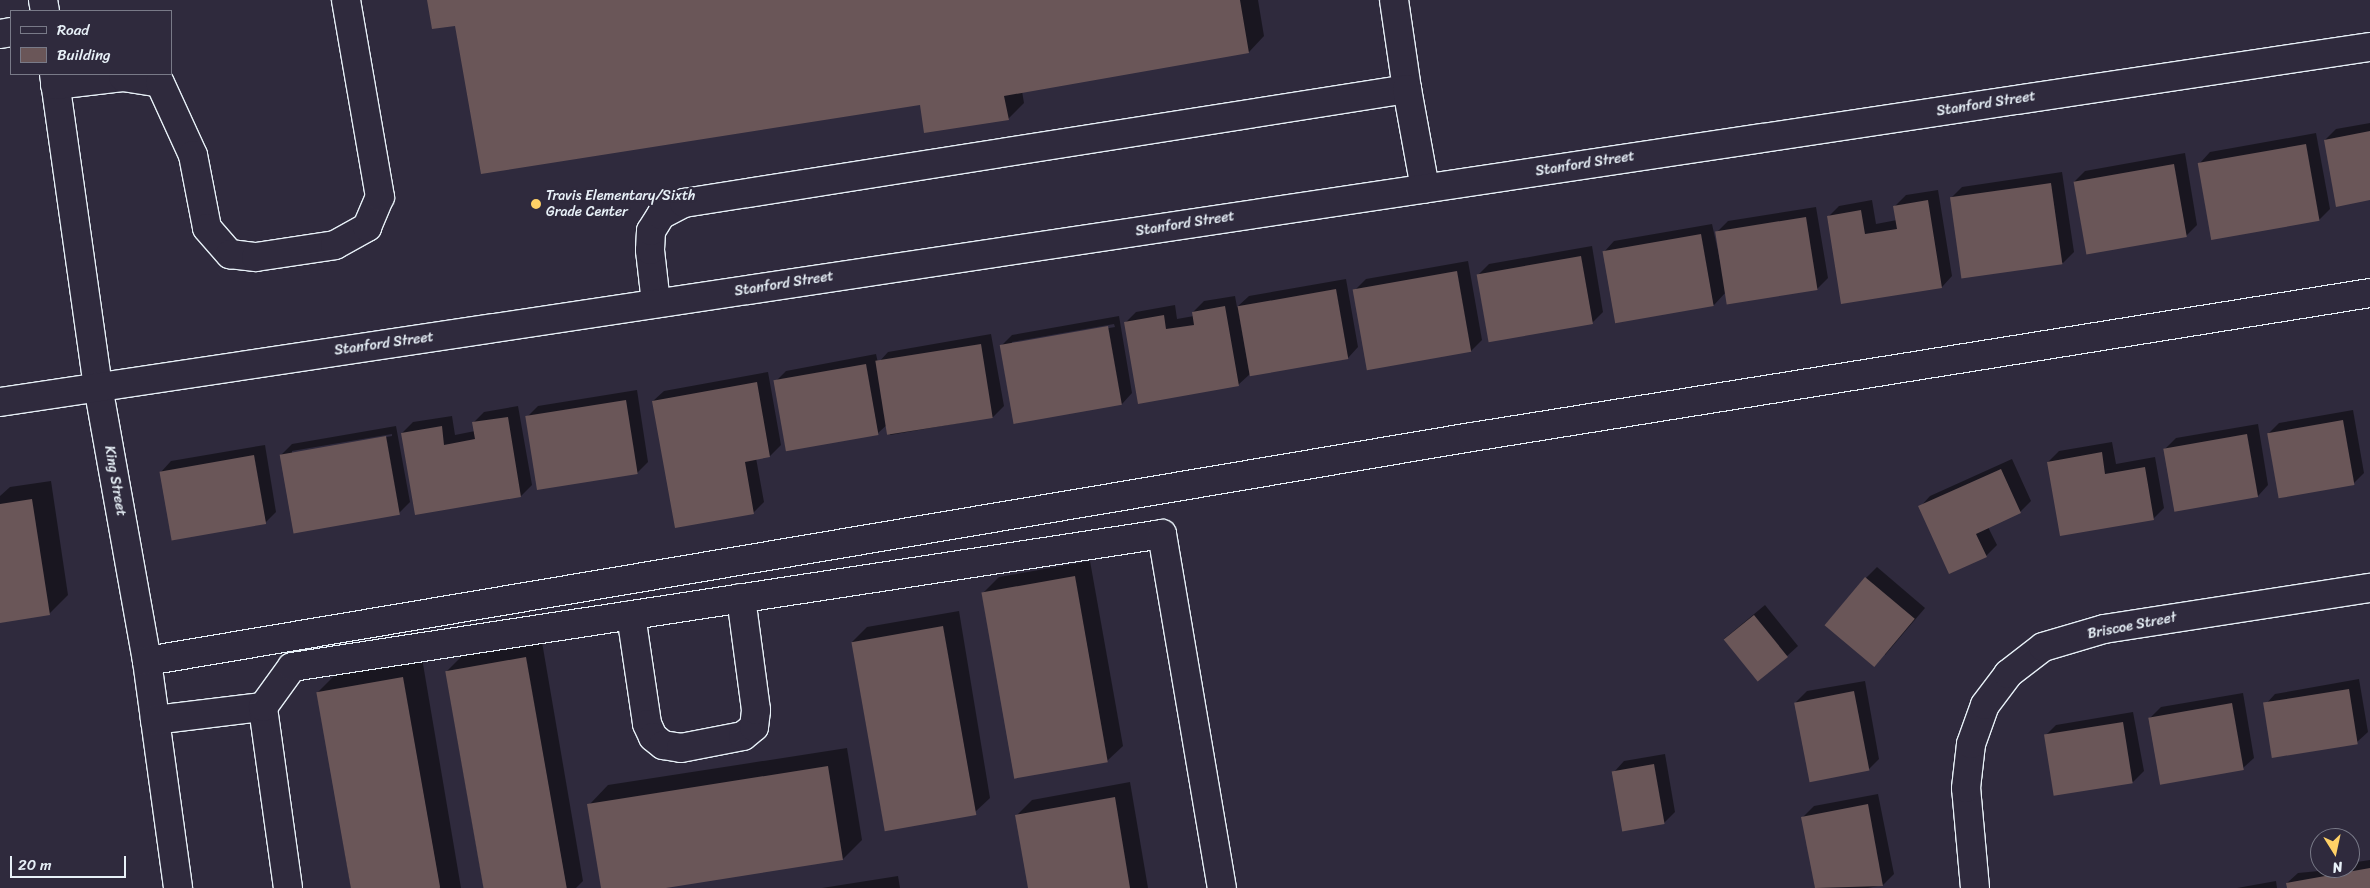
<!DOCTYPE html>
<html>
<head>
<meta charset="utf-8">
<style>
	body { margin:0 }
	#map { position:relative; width:2370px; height:888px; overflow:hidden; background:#2f2a3d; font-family:Sriracha,sans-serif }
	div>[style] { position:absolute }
	.shadow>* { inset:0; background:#0007 }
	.building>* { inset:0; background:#6a5658; transform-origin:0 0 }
	.roads { filter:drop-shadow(1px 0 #e8f1f8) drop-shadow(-1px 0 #e8f1f8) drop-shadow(0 1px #e8f1f8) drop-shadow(0 -1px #e8f1f8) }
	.minor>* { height:28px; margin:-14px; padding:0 14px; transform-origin:14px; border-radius:14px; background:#2f2a3d }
	.dots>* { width:14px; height:14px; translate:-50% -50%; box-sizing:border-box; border:2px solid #2f2a3d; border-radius:50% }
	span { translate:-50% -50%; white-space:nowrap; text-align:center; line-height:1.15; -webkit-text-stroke:5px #2f2a3d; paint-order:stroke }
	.street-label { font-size:14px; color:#e8f1f8 }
	.poi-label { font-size:14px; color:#e8f1f8 }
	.left { translate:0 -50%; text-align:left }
	.legend { position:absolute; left:10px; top:10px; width:162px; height:65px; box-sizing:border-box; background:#2f2a3d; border:1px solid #797a88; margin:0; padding:6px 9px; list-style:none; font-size:15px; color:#e8f1f8 }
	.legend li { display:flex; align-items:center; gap:10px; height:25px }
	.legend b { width:25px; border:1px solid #797a88 }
	.north { position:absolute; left:2310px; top:828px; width:50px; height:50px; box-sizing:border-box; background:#2f2a3d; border:1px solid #797a88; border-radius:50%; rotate:170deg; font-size:14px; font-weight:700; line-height:20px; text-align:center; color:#e8f1f8 }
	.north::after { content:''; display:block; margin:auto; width:18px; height:22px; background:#ffd166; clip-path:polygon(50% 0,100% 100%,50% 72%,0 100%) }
	.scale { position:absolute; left:10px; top:856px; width:116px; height:22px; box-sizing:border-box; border:2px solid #e8f1f8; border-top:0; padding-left:6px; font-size:15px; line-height:18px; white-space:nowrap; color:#e8f1f8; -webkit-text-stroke:4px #2f2a3d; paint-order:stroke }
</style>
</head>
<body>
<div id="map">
	<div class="shadow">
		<div style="clip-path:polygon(428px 0,1258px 0,1264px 36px,1249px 52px,1022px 91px,1024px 103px,1008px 119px,456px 24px)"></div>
		<div style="clip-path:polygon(2370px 123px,2370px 199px,2325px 140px,2336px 129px)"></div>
		<div style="clip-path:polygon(2316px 133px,2330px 209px,2319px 220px,2200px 163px,2210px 152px)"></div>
		<div style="clip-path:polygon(2185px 153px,2197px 225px,2186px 236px,2074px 182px,2085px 171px)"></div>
		<div style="clip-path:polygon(2062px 172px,2074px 252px,2063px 263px,1951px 198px,1962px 187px)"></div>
		<div style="clip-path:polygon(1938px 190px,1952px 276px,1942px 287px,1828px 217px,1839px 206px,1872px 200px,1876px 224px,1897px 220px,1895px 206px,1906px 195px)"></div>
		<div style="clip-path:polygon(1816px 207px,1828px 278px,1817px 289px,1726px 292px,1714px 305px,1604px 252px,1614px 241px,1712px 224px,1726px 287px,1717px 232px,1728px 221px)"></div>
		<div style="clip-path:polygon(1592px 246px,1603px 312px,1592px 323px,1478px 275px,1489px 264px)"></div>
		<div style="clip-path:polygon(1468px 261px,1482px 340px,1471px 351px,1355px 290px,1366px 279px)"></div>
		<div style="clip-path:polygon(1346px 279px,1358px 347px,1348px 358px,1250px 374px,1238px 385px,1125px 323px,1136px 312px,1175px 305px,1177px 319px,1194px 316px,1193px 312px,1204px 301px,1235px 296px,1237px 307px,1249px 296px)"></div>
		<div style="clip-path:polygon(evenodd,1119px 316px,1132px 393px,1122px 404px,1001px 346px,1012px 335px,1119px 316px,1114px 324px,1115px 327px,1012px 345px,1012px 342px,1114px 324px)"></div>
		<div style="clip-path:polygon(991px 334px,1004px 406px,993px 417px,890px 435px,888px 424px,878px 433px,775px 382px,786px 371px,876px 354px,878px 363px,888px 352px)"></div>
		<div style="clip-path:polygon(768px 372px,781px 445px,770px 456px,756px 458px,764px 502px,753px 513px,653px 401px,664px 391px)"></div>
		<div style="clip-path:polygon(637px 390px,648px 462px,637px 473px,527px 417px,538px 406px)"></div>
		<div style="clip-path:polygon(518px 406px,532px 485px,521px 496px,416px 514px,402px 433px,413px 422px,452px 416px,455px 435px,475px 431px,473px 423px,484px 412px)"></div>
		<div style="clip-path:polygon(2353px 410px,2364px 473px,2353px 484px,2268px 434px,2279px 423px)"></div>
		<div style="clip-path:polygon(2258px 424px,2268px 485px,2258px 496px,2165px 449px,2176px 438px)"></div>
		<div style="clip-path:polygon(evenodd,396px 426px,410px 502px,399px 513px,281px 455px,292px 444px,396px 426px,392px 434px,392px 436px,292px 454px,292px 451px,392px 434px)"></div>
		<div style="clip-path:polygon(2112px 442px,2116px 464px,2155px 457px,2164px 508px,2153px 519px,2048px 462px,2059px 451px)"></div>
		<div style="clip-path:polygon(265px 445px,276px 512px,266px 522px,161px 472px,171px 461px)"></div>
		<div style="clip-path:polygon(2012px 459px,2031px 501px,2020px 512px,1988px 527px,1997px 545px,1986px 556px,1920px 507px,1930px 496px)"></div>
		<div style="clip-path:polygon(51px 481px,68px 595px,49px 614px,0 621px,0 496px,10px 487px)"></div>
		<div style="clip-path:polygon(1090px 561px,1123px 746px,1107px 761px,983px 593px,999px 577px)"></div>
		<div style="clip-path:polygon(1877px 567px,1925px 608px,1885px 655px,1866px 578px)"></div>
		<div style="clip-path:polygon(1765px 605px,1798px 646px,1787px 656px,1724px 639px)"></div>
		<div style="clip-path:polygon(959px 611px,990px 798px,974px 813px,852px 642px,867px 627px)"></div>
		<div style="clip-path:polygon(542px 642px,583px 881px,576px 888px,484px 888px,446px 672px,462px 656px)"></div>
		<div style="clip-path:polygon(422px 658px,461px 888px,351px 888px,318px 692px,337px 673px)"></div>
		<div style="clip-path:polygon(2359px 679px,2368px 732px,2357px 742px,2265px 705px,2275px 694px)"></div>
		<div style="clip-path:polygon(1865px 681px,1879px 759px,1868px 770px,1796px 702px,1807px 691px)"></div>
		<div style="clip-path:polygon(2243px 693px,2254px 758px,2243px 768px,2150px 718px,2161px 707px)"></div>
		<div style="clip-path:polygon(2133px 712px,2144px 771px,2133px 782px,2045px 736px,2056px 725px)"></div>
		<div style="clip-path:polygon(847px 748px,862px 840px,843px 859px,658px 888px,602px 888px,589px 805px,608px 785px)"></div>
		<div style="clip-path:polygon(1665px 754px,1675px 812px,1664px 823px,1614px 772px,1624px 761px)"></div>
		<div style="clip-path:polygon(1130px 782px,1148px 888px,1029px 888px,1017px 815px,1032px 800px)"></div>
		<div style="clip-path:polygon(1878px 794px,1894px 874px,1883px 885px,1868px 888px,1817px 888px,1803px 817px,1814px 806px)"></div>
		<div style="clip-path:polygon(2370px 860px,2370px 888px,2288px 888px,2287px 883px,2298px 873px,2350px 868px,2350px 863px)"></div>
		<div style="clip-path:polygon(898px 876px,900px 888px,822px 888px)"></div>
		<div style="clip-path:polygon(2276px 881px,2277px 888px,2237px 888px)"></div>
	</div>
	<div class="building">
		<div style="clip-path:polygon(427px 0,1240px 0,1249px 53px,1004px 96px,1009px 120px,924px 133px,920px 105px,481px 174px,455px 26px,432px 29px)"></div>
		<div style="clip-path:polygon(2370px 131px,2370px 200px,2336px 207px,2324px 140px)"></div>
		<div style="left:2306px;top:144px;width:78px;height:110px;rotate:80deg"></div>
		<div style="left:2174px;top:164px;width:74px;height:102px;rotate:80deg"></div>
		<div style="left:2051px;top:183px;width:82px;height:102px;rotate:82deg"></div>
		<div style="clip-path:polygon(1928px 200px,1942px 288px,1841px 304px,1827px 216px,1861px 210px,1865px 234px,1897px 229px,1893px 206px)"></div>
		<div style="left:1806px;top:217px;width:74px;height:92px;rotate:81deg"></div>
		<div style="left:1701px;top:234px;width:73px;height:100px;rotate:80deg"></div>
		<div style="left:1581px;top:256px;width:69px;height:106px;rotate:80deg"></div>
		<div style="left:1457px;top:271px;width:82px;height:106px;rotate:80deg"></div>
		<div style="left:1336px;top:289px;width:71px;height:100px;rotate:80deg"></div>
		<div style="clip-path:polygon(1225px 306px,1239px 386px,1138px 404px,1124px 322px,1164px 315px,1166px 329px,1194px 325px,1192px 312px)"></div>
		<div style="left:1108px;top:326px;width:80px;height:110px;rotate:80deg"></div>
		<div style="left:981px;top:344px;width:75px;height:107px;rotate:81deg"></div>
		<div style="left:866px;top:364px;width:72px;height:94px;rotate:80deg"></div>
		<div style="clip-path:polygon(757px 382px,770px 457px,745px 462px,754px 514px,675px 528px,652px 401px)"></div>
		<div style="left:626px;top:400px;width:75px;height:102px;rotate:81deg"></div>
		<div style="clip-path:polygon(508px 417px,521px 497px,415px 515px,401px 433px,442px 426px,444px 445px,475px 439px,472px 422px)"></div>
		<div style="left:2343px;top:420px;width:66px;height:77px;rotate:80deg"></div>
		<div style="left:2247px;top:434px;width:64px;height:85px;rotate:80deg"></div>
		<div style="left:386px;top:436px;width:80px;height:108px;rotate:80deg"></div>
		<div style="clip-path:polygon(2102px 452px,2105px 474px,2145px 467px,2154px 520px,2060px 536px,2047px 462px)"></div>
		<div style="left:254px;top:455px;width:70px;height:96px;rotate:80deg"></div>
		<div style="clip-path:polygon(2001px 469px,2021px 513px,1976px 534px,1987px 557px,1949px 574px,1918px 506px)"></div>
		<div style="clip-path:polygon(32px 499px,50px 615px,0 623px,0 504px)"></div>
		<div style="left:1075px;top:576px;width:189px;height:95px;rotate:80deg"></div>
		<div style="left:1865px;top:577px;width:65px;height:63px;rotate:40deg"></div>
		<div style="left:1754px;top:615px;width:54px;height:39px;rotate:51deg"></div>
		<div style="left:943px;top:626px;width:192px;height:93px;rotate:80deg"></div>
		<div style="left:526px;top:657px;width:235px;height:82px;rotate:80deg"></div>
		<div style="left:403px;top:677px;width:214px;height:88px;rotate:80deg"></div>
		<div style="left:2349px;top:689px;width:56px;height:87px;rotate:81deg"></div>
		<div style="left:1854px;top:691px;width:81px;height:61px;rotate:79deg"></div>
		<div style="left:2232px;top:703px;width:68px;height:85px;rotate:80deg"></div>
		<div style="left:2123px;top:722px;width:62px;height:80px;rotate:81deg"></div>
		<div style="left:1654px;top:764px;width:61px;height:43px;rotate:80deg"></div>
		<div style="clip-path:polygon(828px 766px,843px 860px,666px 888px,601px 888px,587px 804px)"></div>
		<div style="clip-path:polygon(1115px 797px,1130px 888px,1028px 888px,1015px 815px)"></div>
		<div style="clip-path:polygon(1868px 804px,1883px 886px,1815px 888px,1801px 817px)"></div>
		<div style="clip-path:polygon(2370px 868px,2370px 888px,2287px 888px,2286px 883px)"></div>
	</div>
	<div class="roads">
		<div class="minor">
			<div style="left:43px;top:0;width:11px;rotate:80deg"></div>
			<div style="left:1394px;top:0;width:90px;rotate:81.7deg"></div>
			<div style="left:0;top:34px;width:11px;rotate:-10deg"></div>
			<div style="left:54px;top:74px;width:315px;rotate:82deg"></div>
			<div style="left:98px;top:386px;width:279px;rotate:79.9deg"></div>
			<div style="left:147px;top:661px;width:229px;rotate:82.2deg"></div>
			<div style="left:55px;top:85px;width:68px;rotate:-6.7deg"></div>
			<div style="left:123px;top:77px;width:37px;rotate:9deg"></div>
			<div style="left:160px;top:83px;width:79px;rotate:65.4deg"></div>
			<div style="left:193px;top:155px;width:74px;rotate:79.1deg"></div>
			<div style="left:207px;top:228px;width:35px;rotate:49deg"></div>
			<div style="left:230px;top:254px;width:26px;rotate:7deg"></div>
			<div style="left:256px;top:257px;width:80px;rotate:-8.6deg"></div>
			<div style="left:335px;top:245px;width:37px;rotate:-29deg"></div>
			<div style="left:367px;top:227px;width:33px;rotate:-67deg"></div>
			<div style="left:380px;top:197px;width:200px;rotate:-99.8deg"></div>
			<div style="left:656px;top:303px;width:53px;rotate:-96.5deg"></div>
			<div style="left:650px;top:250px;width:19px;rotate:-87deg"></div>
			<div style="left:651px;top:231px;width:19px;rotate:-58deg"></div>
			<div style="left:661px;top:215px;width:26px;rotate:-28deg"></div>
			<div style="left:684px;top:203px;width:732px;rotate:-8.96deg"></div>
			<div style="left:1407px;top:89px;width:101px;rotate:79.7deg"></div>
			<div style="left:0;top:402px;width:2396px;rotate:-8.52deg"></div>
			<div style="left:631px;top:615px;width:110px;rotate:81.6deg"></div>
			<div style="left:647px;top:724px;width:14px;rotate:65deg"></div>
			<div style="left:653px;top:737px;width:13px;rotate:39deg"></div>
			<div style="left:663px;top:745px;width:18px;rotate:9deg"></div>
			<div style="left:681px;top:748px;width:63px;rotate:-11deg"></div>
			<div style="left:743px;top:736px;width:14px;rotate:-39deg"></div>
			<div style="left:754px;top:727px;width:17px;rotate:-83deg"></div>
			<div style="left:756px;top:710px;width:113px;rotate:-97.6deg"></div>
			<div style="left:147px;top:661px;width:1344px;rotate:-9.6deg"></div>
			<div style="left:1472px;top:437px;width:909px;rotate:-9.11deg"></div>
			<div style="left:155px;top:720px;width:109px;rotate:-6.9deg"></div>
			<div style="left:288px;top:888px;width:183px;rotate:-97.9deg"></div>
			<div style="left:263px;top:707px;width:49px;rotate:-54.1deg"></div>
			<div style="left:292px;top:667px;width:880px;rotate:-8.69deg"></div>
			<div style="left:1162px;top:534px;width:359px;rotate:80.4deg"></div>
			<div style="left:1975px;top:888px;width:100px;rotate:-95.1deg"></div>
			<div style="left:1966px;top:788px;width:44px;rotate:-83.5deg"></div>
			<div style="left:1971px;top:744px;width:41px;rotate:-70.3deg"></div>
			<div style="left:1985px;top:705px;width:39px;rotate:-53deg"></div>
			<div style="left:2008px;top:674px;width:44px;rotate:-37.6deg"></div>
			<div style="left:2043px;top:647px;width:64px;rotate:-16.4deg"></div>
			<div style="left:2104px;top:629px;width:269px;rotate:-8.8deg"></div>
		</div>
	</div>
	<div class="dots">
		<div style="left:536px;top:204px;background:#ffd166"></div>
	</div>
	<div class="street-label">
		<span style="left:1986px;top:104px;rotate:-9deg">Stanford Street</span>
		<span style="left:1585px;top:164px;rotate:-9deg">Stanford Street</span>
		<span style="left:1185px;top:224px;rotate:-9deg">Stanford Street</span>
		<span style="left:784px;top:284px;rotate:-9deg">Stanford Street</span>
		<span style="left:384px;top:344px;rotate:-8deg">Stanford Street</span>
		<span style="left:115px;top:481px;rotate:80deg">King Street</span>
		<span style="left:2132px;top:626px;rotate:-11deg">Briscoe Street</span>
	</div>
	<div class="poi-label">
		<span class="left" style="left:546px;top:204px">Travis Elementary/Sixth<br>Grade Center</span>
	</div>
	<ul class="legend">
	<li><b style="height:6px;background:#2f2a3d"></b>Road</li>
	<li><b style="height:14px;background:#6a5658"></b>Building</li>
	</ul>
	<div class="north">N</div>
	<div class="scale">20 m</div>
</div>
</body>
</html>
